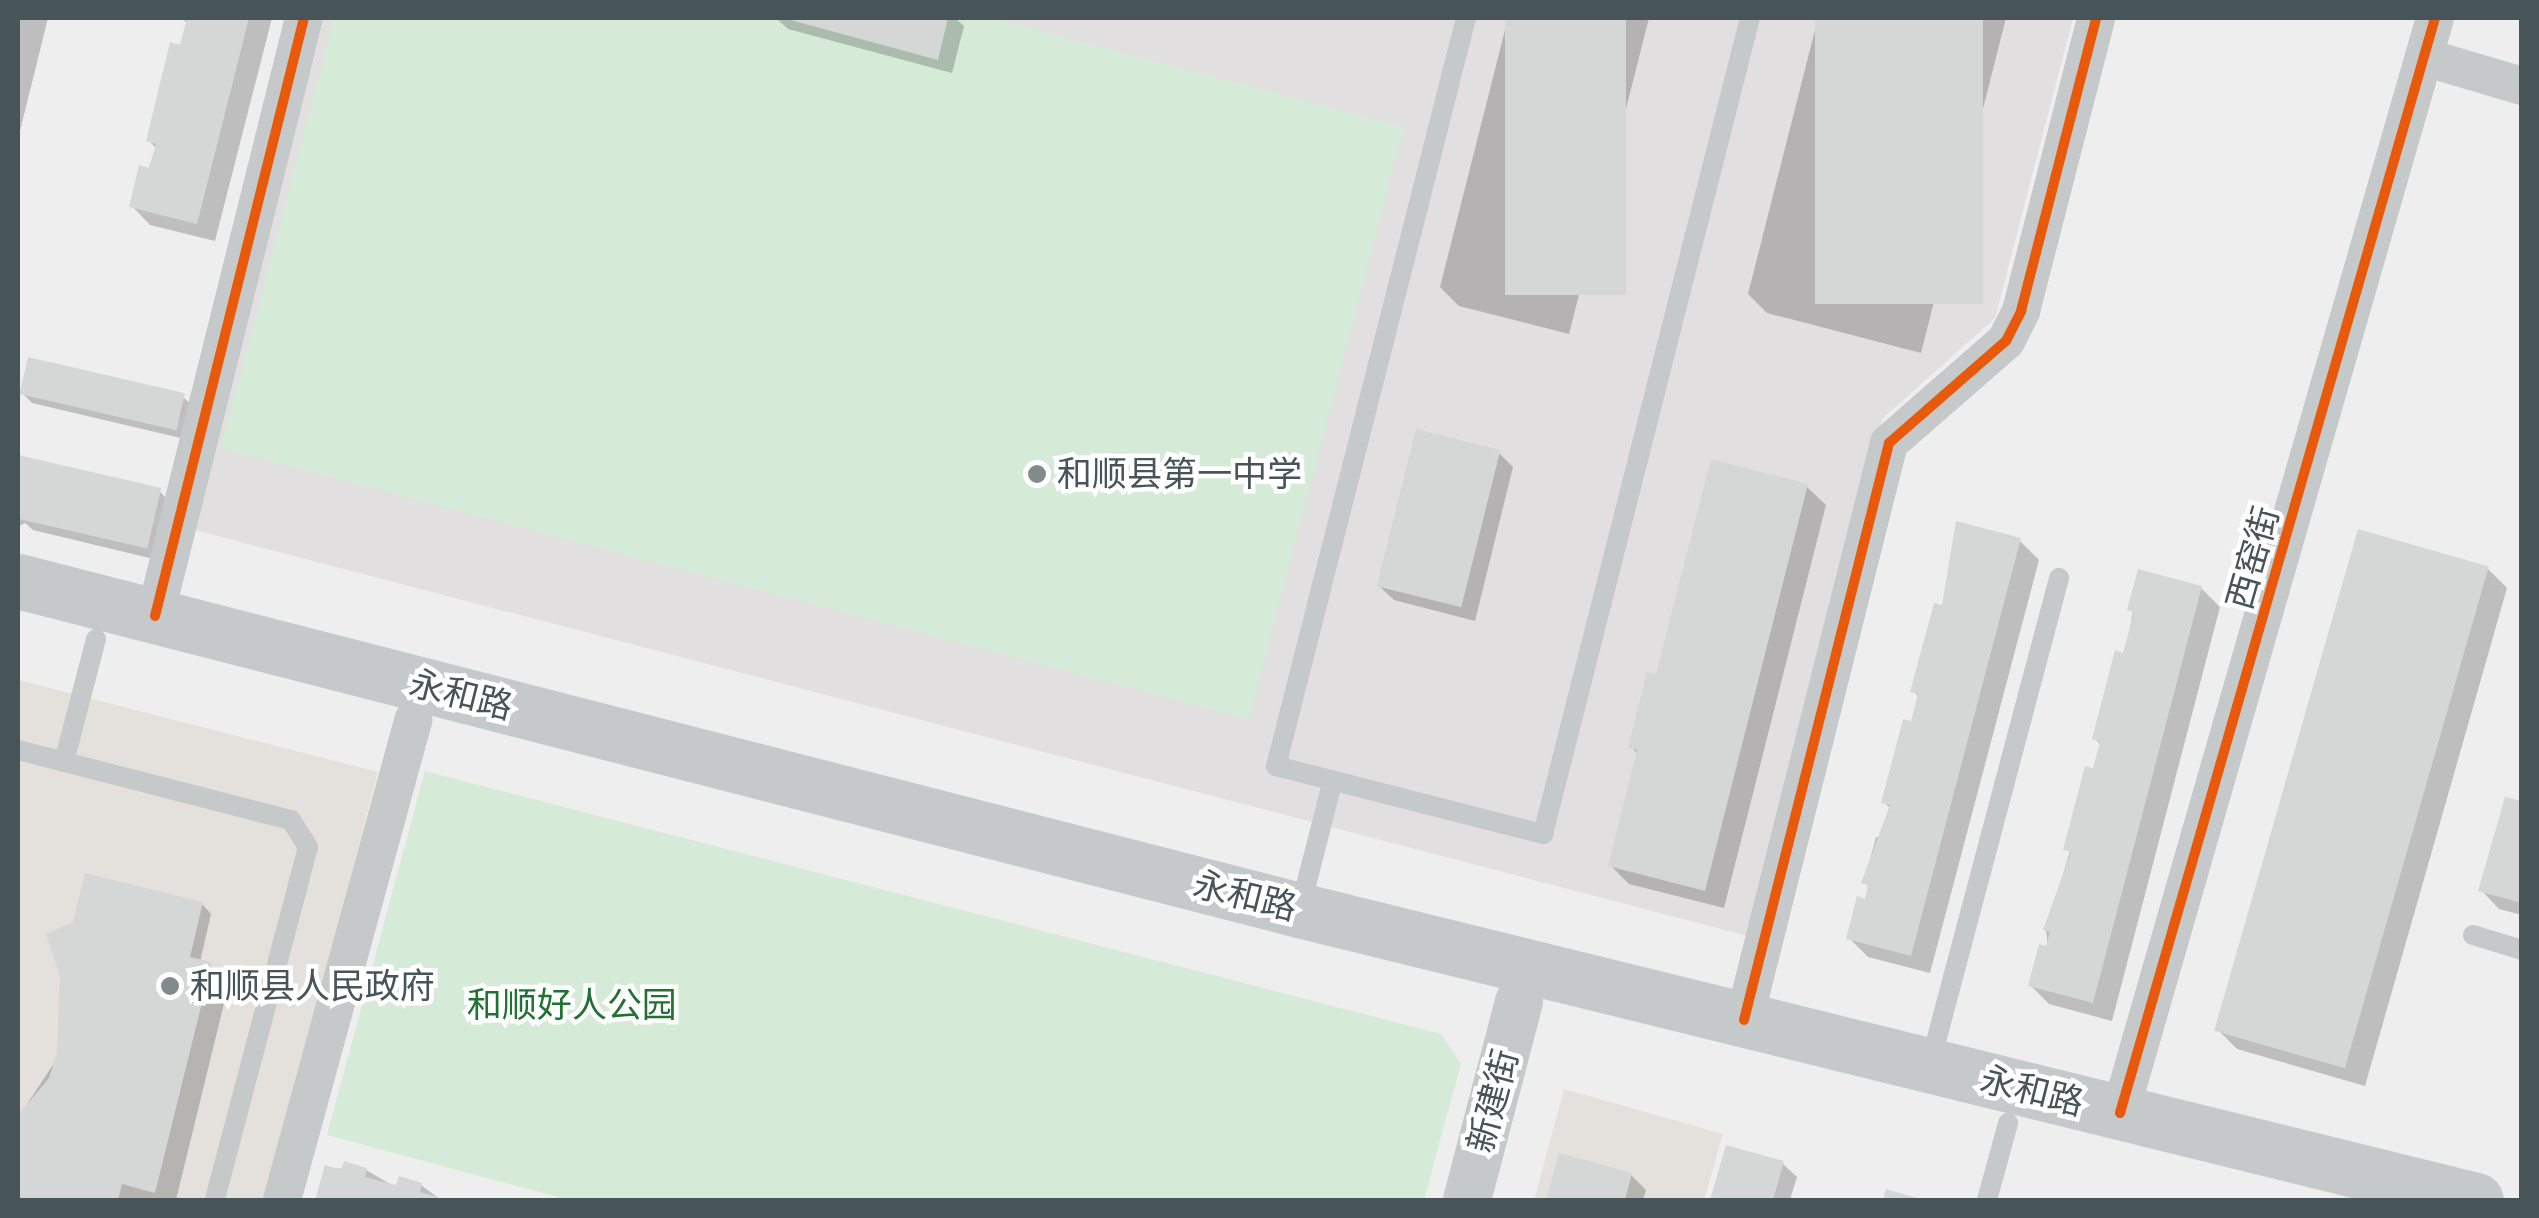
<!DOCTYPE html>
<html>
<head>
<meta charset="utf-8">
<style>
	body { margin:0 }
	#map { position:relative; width:2539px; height:1218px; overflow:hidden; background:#efeeee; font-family:Helvetica,"Noto Sans SC",sans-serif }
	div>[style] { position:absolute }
	.commercial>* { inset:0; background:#e4e1dd }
	.education>* { inset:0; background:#e1dfe0 }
	.green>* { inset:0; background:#d5ebd7 }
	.shadow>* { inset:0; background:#0003 }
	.building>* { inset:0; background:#d5d6d6; transform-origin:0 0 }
	.service>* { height:20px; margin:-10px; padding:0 10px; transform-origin:10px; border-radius:10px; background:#c6c9c9 }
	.minor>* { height:38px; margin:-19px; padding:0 19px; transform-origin:19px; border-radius:19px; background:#c6c9c9 }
	.tertiary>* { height:48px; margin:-24px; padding:0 24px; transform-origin:24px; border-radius:24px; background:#c6c9c9 }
	.secondary>* { height:55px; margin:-27.5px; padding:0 27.5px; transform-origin:27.5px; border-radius:27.5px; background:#c5c9ca }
	.cycleway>* { height:10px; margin:-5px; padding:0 5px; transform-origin:5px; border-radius:5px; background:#e8590c }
	.dots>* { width:28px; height:28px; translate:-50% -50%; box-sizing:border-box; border:5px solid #fff; border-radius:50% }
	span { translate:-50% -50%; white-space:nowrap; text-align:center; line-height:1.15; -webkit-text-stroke:9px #fff; paint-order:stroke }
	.poi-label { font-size:35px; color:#485558 }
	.left { translate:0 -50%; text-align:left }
	.street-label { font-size:35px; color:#485558 }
	.park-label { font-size:35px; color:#217133 }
	.frame { position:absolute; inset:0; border:20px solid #485558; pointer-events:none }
</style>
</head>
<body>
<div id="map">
	<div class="commercial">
		<div style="clip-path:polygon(18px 680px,378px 772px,266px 1200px,18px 1200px)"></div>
		<div style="clip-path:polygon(1564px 1089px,1723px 1134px,1704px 1200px,1534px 1200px)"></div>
	</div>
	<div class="education">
		<div style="clip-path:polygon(324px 18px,2073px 18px,1995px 318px,1882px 419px,1748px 936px,191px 529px)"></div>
	</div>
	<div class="green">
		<div style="clip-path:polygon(334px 18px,990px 18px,1404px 127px,1249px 719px,221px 448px)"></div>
		<div style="clip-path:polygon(425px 771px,1441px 1034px,1461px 1064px,1424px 1200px,569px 1200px,327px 1135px)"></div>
	</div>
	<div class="shadow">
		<div style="clip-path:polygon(18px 18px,48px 18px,18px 139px)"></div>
		<div style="clip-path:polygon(182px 18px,272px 18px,215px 241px,150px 225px,132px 206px,157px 149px,149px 141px,182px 48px,188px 24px)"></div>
		<div style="clip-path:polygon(776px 18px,955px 18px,964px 26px,952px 73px,788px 29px)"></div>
		<div style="clip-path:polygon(1508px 18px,1649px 18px,1569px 334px,1459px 306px,1440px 287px)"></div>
		<div style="clip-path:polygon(1818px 18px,2006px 18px,1921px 353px,1767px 313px,1748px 294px)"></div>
		<div style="clip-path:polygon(22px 393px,183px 397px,193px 406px,185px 439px,32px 403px)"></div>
		<div style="clip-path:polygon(1499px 453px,1513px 467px,1475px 621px,1394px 600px,1379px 586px)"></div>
		<div style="clip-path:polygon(18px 458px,160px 492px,175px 506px,162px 561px,33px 530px,25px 523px,18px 527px)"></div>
		<div style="clip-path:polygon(1807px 487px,1826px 505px,1724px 908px,1629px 884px,1610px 865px,1638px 754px,1631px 747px,1658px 677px)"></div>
		<div style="clip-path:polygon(2020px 541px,2039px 560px,1930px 973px,1868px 957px,1849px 938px,1867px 902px,1870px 888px,1864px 882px,1876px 837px,1883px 838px,1891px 809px,1884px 802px,1913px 724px,1920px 698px,1913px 691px,1944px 609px)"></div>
		<div style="clip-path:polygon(2488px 569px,2507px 588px,2365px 1086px,2237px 1049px,2218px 1030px)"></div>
		<div style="clip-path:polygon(2140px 572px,2201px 588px,2220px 607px,2112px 1021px,2049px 1004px,2030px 985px,2048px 949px,2046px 930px,2102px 746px,2095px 739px,2125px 656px)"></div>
		<div style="clip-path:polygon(2522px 804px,2522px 915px,2499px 909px,2481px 890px)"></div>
		<div style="clip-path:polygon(202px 904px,211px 914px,200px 962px,229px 983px,176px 1200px,18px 1200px,18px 1118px,60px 1054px)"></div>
		<div style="clip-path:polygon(1728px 1148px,1782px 1163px,1797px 1177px,1790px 1200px,1713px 1200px)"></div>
		<div style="clip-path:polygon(1561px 1156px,1631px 1175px,1646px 1190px,1643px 1200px,1548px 1200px)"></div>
		<div style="clip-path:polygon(326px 1168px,366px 1170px,397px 1188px,421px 1185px,441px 1200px,317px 1200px)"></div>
	</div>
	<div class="building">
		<div style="clip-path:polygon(187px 18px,249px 18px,197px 224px,129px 207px,139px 165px,149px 168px,156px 144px,146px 141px,170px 42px,180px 45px)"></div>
		<div style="clip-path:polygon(783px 18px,948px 18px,938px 60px)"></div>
		<div style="left:1505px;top:18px;width:121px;height:277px"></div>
		<div style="left:1815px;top:18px;width:168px;height:286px"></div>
		<div style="left:28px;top:357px;width:161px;height:38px;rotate:13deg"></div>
		<div style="left:1416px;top:429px;width:87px;height:162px;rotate:14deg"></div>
		<div style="left:18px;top:455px;width:147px;height:62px;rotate:13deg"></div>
		<div style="clip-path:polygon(1711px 459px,1808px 484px,1705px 891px,1608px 866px,1637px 750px,1628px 748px,1647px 672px,1656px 674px)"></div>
		<div style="clip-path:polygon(1956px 521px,2021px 538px,1911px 956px,1846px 939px,1857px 896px,1865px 899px,1868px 885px,1861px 883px,1890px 805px,1881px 803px,1903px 719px,1911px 721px,1918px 694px,1910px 692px,1934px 603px,1942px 605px)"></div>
		<div style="left:2358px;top:529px;width:136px;height:522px;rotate:16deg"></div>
		<div style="clip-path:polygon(2138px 569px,2202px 586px,2093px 1003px,2028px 986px,2039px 944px,2046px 946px,2050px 932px,2043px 930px,2071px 852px,2063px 850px,2085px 766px,2093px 768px,2100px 742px,2092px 739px,2115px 650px,2123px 653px,2134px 612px,2127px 610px)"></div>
		<div style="clip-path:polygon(2505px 797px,2522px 801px,2522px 903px,2478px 891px)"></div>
		<div style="clip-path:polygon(85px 873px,203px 902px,190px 957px,212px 962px,155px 1193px,122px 1184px,118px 1200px,18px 1200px,18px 1115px,49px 1078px,57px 1053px,60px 976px,46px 934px,73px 922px)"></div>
		<div style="clip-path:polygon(1726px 1145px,1784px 1161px,1773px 1200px,1710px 1200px)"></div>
		<div style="clip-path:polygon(1559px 1153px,1632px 1173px,1625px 1200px,1546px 1200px)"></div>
		<div style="clip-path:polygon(344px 1161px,367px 1168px,365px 1177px,396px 1185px,399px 1176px,422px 1183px,420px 1192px,447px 1200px,315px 1200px,325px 1165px,341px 1170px)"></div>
		<div style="clip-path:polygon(1886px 1189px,1921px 1199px,1921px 1200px,1883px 1200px)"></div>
	</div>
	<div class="service">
		<div style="left:1466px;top:18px;width:772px;rotate:104.25deg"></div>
		<div style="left:1276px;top:766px;width:276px;rotate:14.3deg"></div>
		<div style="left:1543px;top:834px;width:842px;rotate:-75.77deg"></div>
		<div style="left:18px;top:750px;width:282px;rotate:14.4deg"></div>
		<div style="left:291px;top:820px;width:32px;rotate:58deg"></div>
		<div style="left:308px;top:847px;width:365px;rotate:104.8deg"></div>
		<div style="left:64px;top:762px;width:127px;rotate:-75.4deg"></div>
		<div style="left:1300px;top:909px;width:133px;rotate:-75.7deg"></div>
		<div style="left:2473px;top:935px;width:51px;rotate:17deg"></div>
		<div style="left:1930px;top:1064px;width:503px;rotate:-75.13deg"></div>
		<div style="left:1987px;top:1200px;width:80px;rotate:-74.7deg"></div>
	</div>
	<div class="minor">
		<div style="left:2424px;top:57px;width:102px;rotate:16.5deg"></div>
		<div style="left:155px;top:616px;width:616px;rotate:-76.01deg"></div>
		<div style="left:1744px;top:1020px;width:595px;rotate:-75.89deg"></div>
		<div style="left:1889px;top:443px;width:155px;rotate:-41.1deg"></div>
		<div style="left:2006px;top:341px;width:34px;rotate:-63deg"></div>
		<div style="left:2021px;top:311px;width:302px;rotate:-75.6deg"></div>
		<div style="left:2120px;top:1113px;width:1139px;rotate:-73.95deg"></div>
		<div style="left:282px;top:1200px;width:498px;rotate:-74.7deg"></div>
	</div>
	<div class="tertiary">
		<div style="left:1467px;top:1200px;width:205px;rotate:-75.3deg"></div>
	</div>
	<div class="secondary">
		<div style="left:18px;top:581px;width:1323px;rotate:14.4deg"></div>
		<div style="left:1299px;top:910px;width:1212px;rotate:13.84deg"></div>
	</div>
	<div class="cycleway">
		<div style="left:155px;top:616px;width:616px;rotate:-76.01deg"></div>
		<div style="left:1744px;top:1020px;width:595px;rotate:-75.89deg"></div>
		<div style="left:1889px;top:443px;width:155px;rotate:-41.1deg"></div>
		<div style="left:2006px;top:341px;width:34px;rotate:-63deg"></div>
		<div style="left:2021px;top:311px;width:302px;rotate:-75.6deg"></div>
		<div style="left:2120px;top:1113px;width:1139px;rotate:-73.95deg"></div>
	</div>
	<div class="dots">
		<div style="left:1037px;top:474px;background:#828b8c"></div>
		<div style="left:170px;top:986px;background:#828b8c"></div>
	</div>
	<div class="poi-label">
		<span class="left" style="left:1057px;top:474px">和顺县第一中学</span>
		<span class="left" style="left:190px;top:986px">和顺县人民政府</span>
	</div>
	<div class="street-label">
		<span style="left:2253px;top:558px;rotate:-74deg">西窑街</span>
		<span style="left:461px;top:695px;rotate:14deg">永和路</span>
		<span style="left:1245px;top:896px;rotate:14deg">永和路</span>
		<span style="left:2032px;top:1091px;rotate:14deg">永和路</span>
		<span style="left:1493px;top:1101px;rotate:-75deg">新建街</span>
	</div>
	<div class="park-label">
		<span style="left:572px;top:1005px">和顺好人公园</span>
	</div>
	<div class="frame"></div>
</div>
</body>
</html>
